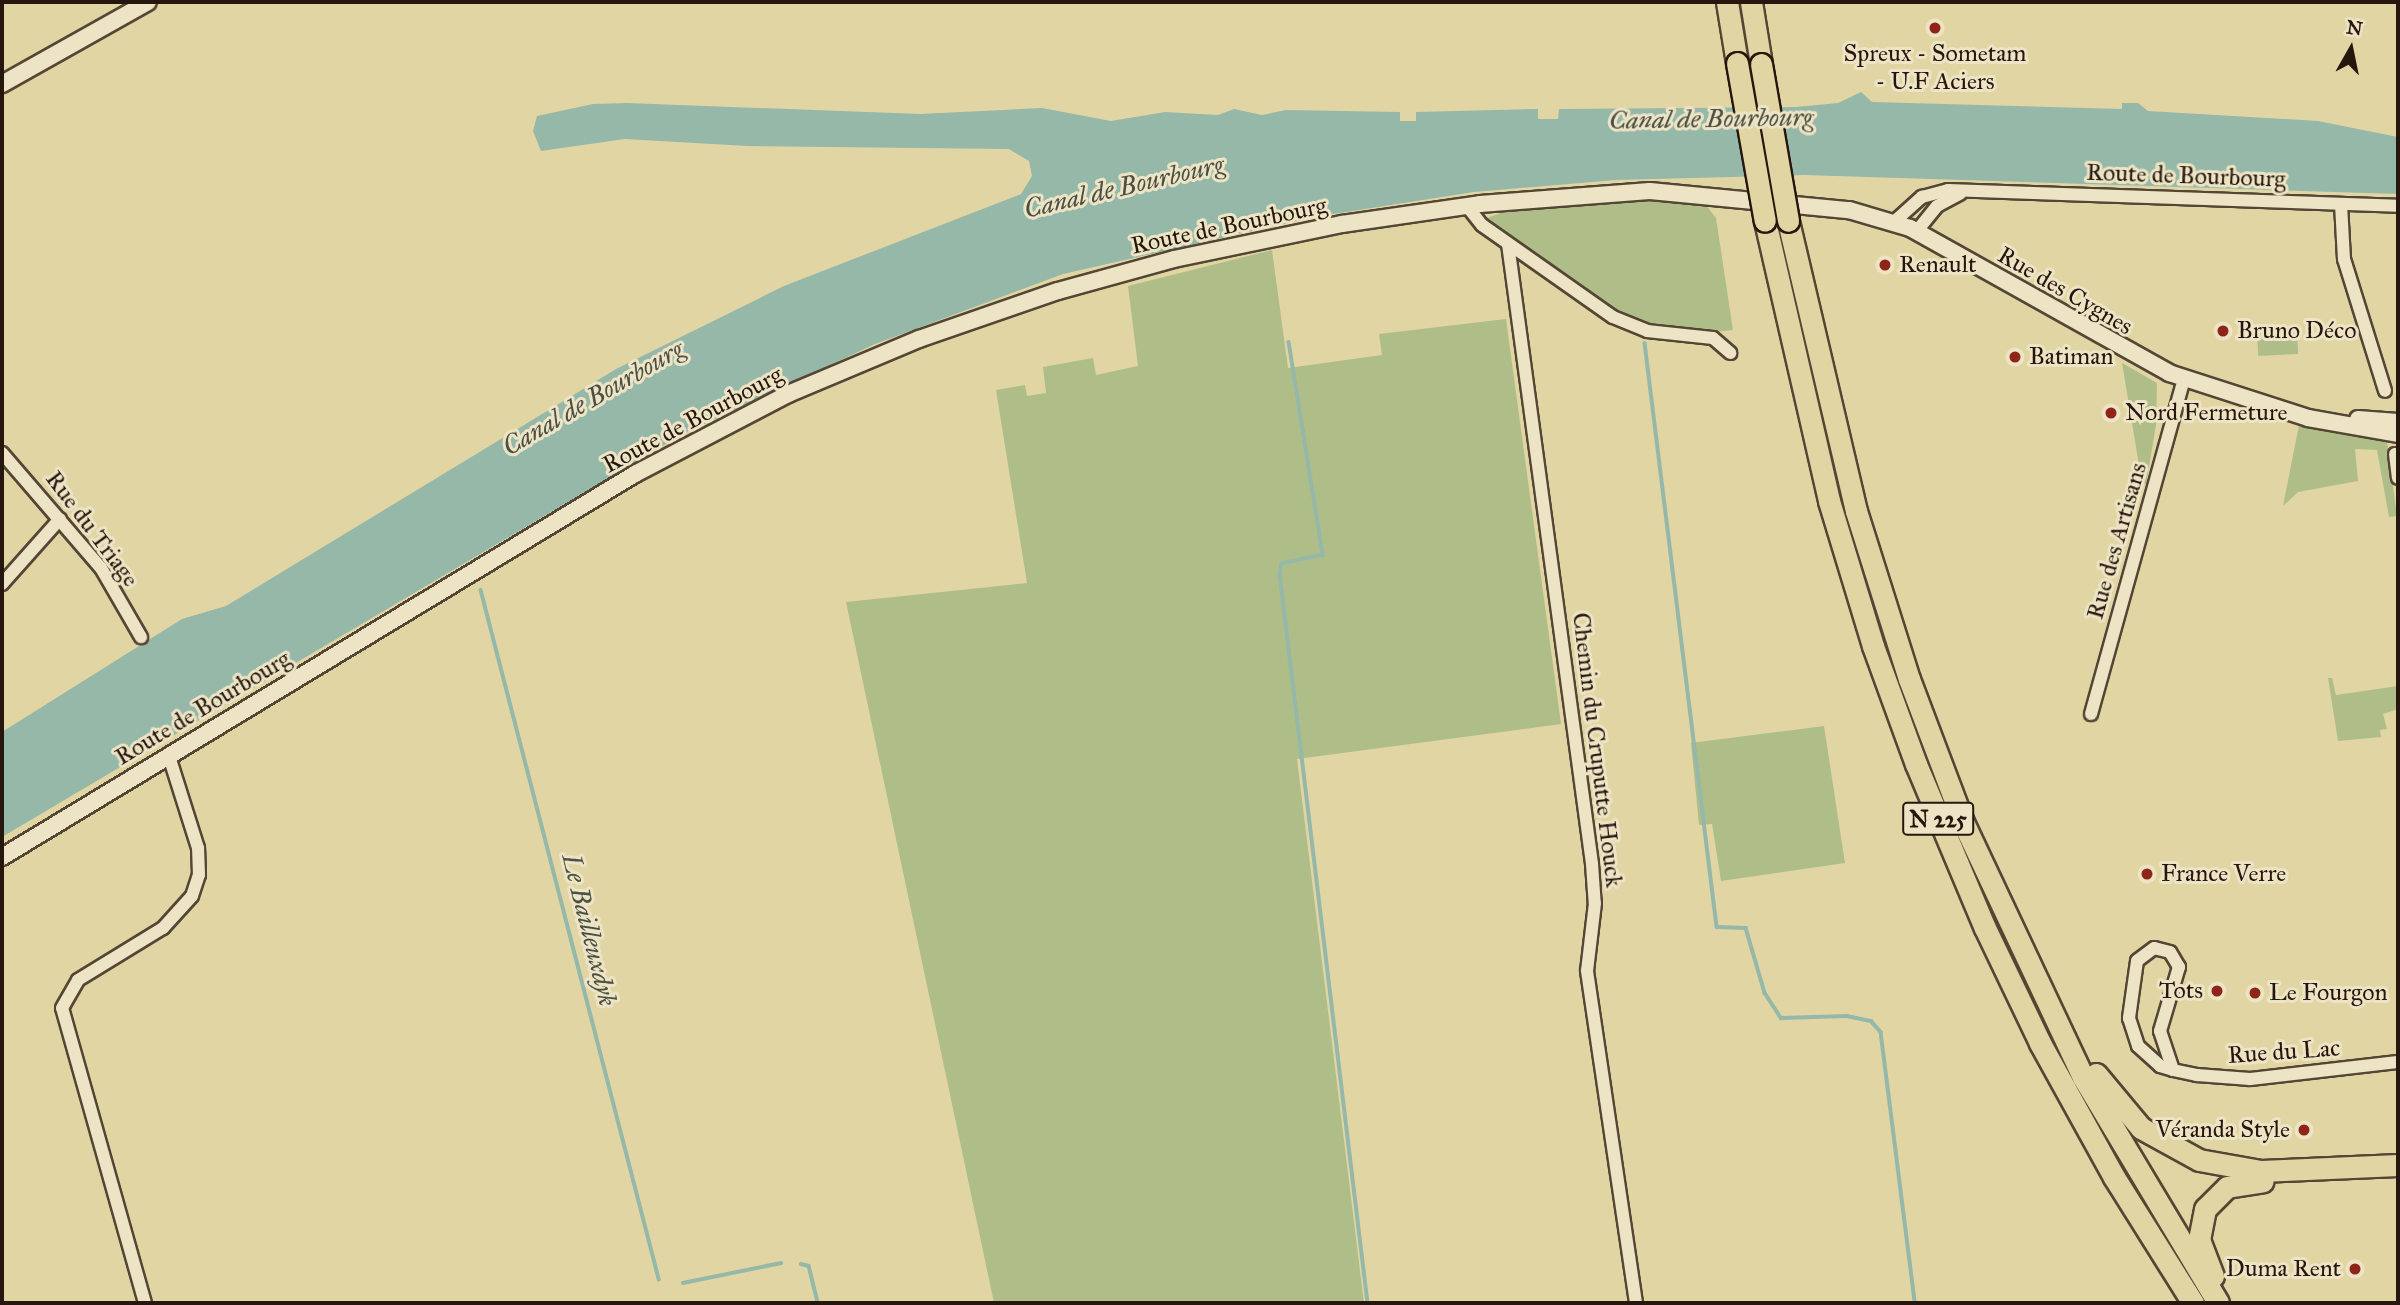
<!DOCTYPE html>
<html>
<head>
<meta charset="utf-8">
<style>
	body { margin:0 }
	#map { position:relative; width:2400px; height:1305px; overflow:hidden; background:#e2d5a4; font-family:"IM FELL Great Primer",serif }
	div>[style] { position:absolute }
	.green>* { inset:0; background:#afbe88; transform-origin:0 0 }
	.water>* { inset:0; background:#95b8a9 }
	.stream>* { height:3.5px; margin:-1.75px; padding:0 1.75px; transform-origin:1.75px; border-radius:1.75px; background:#95b8a9 }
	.roads { filter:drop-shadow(2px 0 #544634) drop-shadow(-2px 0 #544634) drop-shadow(0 2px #544634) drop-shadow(0 -2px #544634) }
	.street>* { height:12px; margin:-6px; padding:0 6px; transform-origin:6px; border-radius:6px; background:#ece4c4 }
	.secondary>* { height:16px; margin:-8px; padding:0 8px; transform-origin:8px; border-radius:8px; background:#ece4c4 }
	.highway>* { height:21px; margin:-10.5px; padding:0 10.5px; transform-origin:10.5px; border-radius:10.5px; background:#e2d5a4 }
	.bridges { filter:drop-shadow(2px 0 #25170e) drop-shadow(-2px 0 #25170e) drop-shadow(0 2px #25170e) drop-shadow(0 -2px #25170e) }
	.highway-bridge>* { height:21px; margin:-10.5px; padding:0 10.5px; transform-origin:10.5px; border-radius:10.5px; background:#e2d5a4 }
	.dots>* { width:19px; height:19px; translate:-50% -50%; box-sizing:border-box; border:4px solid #ece4c4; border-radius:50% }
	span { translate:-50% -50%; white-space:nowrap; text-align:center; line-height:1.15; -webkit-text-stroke:6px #ece4c4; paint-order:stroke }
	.shield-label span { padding:2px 5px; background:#ece4c4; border:2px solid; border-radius:5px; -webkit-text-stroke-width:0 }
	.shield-label { font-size:23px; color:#25170e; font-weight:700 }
	.poi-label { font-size:24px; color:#25170e }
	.left { translate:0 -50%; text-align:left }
	.right { translate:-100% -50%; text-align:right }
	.street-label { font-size:24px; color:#25170e }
	.water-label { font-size:26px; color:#4c4f44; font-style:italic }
	.frame { position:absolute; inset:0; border:4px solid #25170e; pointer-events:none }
	.north { position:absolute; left:2316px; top:14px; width:70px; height:70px; -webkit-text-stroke:5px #ece4c4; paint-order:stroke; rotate:9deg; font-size:19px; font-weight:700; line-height:28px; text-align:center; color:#25170e }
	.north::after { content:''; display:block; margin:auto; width:24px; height:32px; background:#25170e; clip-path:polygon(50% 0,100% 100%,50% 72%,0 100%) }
</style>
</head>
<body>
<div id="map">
	<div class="green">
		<div style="clip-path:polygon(1650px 199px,1702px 200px,1716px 218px,1733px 330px,1705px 333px,1628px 323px,1487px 225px,1487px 218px,1509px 210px)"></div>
		<div style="clip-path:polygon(1272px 250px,1288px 368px,1382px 355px,1379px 334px,1506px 319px,1561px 724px,1297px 759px,1364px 1303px,994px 1303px,846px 602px,1027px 583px,996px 390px,1025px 385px,1027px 396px,1046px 393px,1043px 367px,1093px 358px,1096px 375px,1138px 366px,1128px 286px)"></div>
		<div style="left:2297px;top:332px;width:22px;height:40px;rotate:87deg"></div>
		<div style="clip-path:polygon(2122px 363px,2157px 383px,2156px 425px,2146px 484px,2142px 483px)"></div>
		<div style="clip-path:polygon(2299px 425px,2387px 442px,2397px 516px,2389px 517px,2377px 450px,2355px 449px,2358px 481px,2298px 492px,2283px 506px)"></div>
		<div style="clip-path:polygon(2328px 678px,2332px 678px,2336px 695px,2398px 686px,2398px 709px,2383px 714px,2387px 729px,2380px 730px,2381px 737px,2338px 741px)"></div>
		<div style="clip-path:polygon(1824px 726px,1845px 863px,1721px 881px,1712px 824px,1699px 825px,1691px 743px)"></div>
	</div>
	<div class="water">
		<div style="clip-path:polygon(1861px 92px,1872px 102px,2122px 109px,2122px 103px,2138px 103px,2148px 111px,2318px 121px,2398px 137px,2398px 194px,1804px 175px,1616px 180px,1474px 192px,1314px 217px,1063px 274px,875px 344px,681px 435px,2px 837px,2px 732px,182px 619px,226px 606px,616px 369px,784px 286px,1021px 194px,1032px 176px,1029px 161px,1009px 149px,747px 146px,625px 139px,541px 151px,533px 131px,537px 116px,593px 104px,627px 103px,920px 114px,1042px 108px,1111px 121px,1165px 112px,1218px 115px,1234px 109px,1262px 115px,1286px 110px,1400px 112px,1400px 121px,1416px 121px,1416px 112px,1538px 109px,1538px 119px,1558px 119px,1559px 109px,1796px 107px,1838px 103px)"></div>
	</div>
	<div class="stream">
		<div style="left:1289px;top:342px;width:216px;rotate:80.9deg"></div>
		<div style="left:1323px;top:555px;width:42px;rotate:167.6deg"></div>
		<div style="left:1282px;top:564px;width:10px;rotate:101deg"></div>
		<div style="left:1280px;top:574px;width:734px;rotate:83.12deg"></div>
		<div style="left:1645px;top:343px;width:588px;rotate:82.97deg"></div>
		<div style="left:1717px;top:927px;width:29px;rotate:2deg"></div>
		<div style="left:1746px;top:928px;width:68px;rotate:73.7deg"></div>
		<div style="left:1765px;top:993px;width:30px;rotate:57deg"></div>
		<div style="left:1781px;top:1018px;width:66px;rotate:-1.7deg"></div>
		<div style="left:1847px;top:1016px;width:25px;rotate:12deg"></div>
		<div style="left:1871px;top:1021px;width:15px;rotate:48deg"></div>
		<div style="left:1881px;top:1032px;width:273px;rotate:82.8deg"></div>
		<div style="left:481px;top:590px;width:712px;rotate:75.51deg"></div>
		<div style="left:801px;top:1264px;width:8px;rotate:14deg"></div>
		<div style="left:809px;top:1266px;width:38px;rotate:76deg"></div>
		<div style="left:683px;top:1283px;width:100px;rotate:-11.5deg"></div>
	</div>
	<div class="roads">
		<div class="street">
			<div style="left:2341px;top:204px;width:55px;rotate:86.9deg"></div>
			<div style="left:2344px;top:259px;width:138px;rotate:72.7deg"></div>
			<div style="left:1467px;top:206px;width:24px;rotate:52deg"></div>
			<div style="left:1482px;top:225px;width:160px;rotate:35.1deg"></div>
			<div style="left:1613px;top:317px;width:37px;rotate:22deg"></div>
			<div style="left:1647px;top:331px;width:66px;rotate:6.1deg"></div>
			<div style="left:1713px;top:338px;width:23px;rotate:41deg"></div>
			<div style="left:1894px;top:222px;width:38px;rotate:-42deg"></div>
			<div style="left:1922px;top:197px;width:27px;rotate:-15deg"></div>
			<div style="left:1948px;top:190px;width:450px;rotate:2deg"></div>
			<div style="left:1916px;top:232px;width:33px;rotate:-51deg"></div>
			<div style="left:1937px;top:206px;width:26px;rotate:-28deg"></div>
			<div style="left:1508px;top:244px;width:626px;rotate:82.28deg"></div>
			<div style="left:1592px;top:864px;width:39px;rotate:86deg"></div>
			<div style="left:1595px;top:903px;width:68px;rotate:96.7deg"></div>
			<div style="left:1587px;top:971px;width:336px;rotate:81.6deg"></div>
			<div style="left:2px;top:453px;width:152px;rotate:49.3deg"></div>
			<div style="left:101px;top:568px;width:80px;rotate:59.9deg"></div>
			<div style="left:2395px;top:454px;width:24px;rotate:83deg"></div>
			<div style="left:2px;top:584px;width:87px;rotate:-48.3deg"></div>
			<div style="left:2091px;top:714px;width:348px;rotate:-74.5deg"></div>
			<div style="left:2173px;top:1070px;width:41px;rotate:-108.4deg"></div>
			<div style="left:2160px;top:1031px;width:67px;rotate:-73.5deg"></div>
			<div style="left:2179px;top:967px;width:17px;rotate:-121deg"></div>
			<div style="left:2170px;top:952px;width:16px;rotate:-166deg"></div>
			<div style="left:2154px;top:948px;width:21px;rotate:143deg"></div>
			<div style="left:2137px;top:961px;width:58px;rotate:98deg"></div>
			<div style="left:2129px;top:1018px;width:29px;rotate:72deg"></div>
			<div style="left:2138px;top:1046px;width:30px;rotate:42deg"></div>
			<div style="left:2160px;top:1066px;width:14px;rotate:17deg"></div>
			<div style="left:2173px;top:1070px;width:25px;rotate:12deg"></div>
			<div style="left:2197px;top:1075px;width:53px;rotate:4.3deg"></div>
			<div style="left:2250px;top:1079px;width:149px;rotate:-6.6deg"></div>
			<div style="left:145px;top:1303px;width:306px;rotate:-105.7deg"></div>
			<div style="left:62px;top:1008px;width:32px;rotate:-60deg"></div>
			<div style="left:78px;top:980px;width:100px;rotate:-31.5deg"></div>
			<div style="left:163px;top:928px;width:43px;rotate:-47.8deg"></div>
			<div style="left:192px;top:896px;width:22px;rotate:-72deg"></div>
			<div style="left:199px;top:875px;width:27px;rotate:-92deg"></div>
			<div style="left:198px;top:848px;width:96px;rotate:-107.5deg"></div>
		</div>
		<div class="secondary">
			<div style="left:2px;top:84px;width:167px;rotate:-29.3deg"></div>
			<div style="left:2358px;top:419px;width:40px;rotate:4.3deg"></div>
			<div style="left:2px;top:857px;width:740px;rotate:-31.18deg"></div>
			<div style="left:635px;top:474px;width:173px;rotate:-27.6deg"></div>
			<div style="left:788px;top:394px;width:142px;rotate:-22.8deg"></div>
			<div style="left:919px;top:339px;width:147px;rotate:-19.1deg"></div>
			<div style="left:1058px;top:291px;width:120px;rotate:-15.4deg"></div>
			<div style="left:1174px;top:259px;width:172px;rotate:-11.8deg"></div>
			<div style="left:1342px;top:224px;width:139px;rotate:-8.2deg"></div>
			<div style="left:1480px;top:204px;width:170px;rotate:-4.4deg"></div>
			<div style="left:1650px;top:191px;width:200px;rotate:5.5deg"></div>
			<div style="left:1849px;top:210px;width:64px;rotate:16.4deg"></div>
			<div style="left:1910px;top:228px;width:297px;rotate:29.2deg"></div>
			<div style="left:2169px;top:373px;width:146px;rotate:17.9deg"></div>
			<div style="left:2308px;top:418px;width:91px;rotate:10.1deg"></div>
		</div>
		<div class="highway">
			<div style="left:1727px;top:2px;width:62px;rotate:80.7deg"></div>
			<div style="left:1751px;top:2px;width:63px;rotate:80.8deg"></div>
			<div style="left:1765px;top:221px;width:287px;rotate:77.1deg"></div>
			<div style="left:1829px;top:501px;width:152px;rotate:73.1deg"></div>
			<div style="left:1873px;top:646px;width:126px;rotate:70deg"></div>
			<div style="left:1916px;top:764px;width:178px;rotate:67.2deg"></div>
			<div style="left:1985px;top:928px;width:127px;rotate:64.4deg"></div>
			<div style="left:2040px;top:1043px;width:153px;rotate:61.1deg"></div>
			<div style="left:2114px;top:1177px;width:149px;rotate:57.9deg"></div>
			<div style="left:1788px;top:221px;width:298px;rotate:76.8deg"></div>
			<div style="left:1856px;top:511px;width:176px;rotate:72.5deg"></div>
			<div style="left:1909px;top:679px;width:153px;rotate:69.3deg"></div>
			<div style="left:1963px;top:822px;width:282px;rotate:64.8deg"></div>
			<div style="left:2083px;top:1077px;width:263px;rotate:59.1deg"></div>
			<div style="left:2096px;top:1074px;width:70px;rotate:50.2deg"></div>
			<div style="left:2141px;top:1128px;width:66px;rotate:28.9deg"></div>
			<div style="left:2199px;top:1160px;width:63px;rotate:10.1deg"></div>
			<div style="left:2261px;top:1171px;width:137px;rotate:-2.5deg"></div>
			<div style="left:2213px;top:1276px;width:39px;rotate:-111deg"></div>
			<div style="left:2199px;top:1240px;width:32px;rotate:-79deg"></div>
			<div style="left:2205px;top:1209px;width:31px;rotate:-45deg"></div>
			<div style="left:2227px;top:1187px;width:36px;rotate:-9deg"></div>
		</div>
	</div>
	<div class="bridges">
		<div class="highway-bridge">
			<div style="left:1737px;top:63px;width:160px;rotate:80deg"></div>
			<div style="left:1761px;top:64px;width:159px;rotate:80.2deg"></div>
		</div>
	</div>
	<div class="dots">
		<div style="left:1935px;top:28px;background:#8f2418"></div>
		<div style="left:1885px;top:265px;background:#8f2418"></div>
		<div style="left:2223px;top:331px;background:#8f2418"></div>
		<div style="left:2015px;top:357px;background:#8f2418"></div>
		<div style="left:2111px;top:413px;background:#8f2418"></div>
		<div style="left:2147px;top:874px;background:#8f2418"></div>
		<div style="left:2217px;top:991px;background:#8f2418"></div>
		<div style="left:2255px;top:993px;background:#8f2418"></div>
		<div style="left:2304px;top:1130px;background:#8f2418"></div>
		<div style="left:2355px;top:1269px;background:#8f2418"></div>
	</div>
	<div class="shield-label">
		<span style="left:1938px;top:819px">N 225</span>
	</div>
	<div class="poi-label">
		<span style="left:1935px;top:68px">Spreux - Sometam<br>- U.F Aciers</span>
		<span class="left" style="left:1899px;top:265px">Renault</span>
		<span class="left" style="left:2237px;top:331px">Bruno Déco</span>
		<span class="left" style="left:2029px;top:357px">Batiman</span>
		<span class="left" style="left:2125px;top:413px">Nord Fermeture</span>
		<span class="left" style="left:2161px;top:874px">France Verre</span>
		<span class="right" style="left:2203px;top:991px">Tots</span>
		<span class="left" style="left:2269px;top:993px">Le Fourgon</span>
		<span class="right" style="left:2290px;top:1130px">Véranda Style</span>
		<span class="right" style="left:2341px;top:1269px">Duma Rent</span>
	</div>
	<div class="street-label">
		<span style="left:2186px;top:176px;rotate:2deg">Route de Bourbourg</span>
		<span style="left:1229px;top:226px;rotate:-12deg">Route de Bourbourg</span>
		<span style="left:2065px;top:291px;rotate:30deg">Rue des Cygnes</span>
		<span style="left:693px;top:420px;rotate:-28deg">Route de Bourbourg</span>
		<span style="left:92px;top:529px;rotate:53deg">Rue du Triage</span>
		<span style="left:2117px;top:541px;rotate:-74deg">Rue des Artisans</span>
		<span style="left:203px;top:708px;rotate:-31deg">Route de Bourbourg</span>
		<span style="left:1597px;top:750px;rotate:83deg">Chemin du Cruputte Houck</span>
		<span style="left:2284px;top:1052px;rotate:-4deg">Rue du Lac</span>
	</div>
	<div class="water-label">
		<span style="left:1711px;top:119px;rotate:-1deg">Canal de Bourbourg</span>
		<span style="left:1124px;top:187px;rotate:-13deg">Canal de Bourbourg</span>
		<span style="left:593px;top:398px;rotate:-30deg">Canal de Bourbourg</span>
		<span style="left:589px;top:930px;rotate:76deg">Le Bailleuxdyk</span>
	</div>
	<div class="frame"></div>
	<div class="north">N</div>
</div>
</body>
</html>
